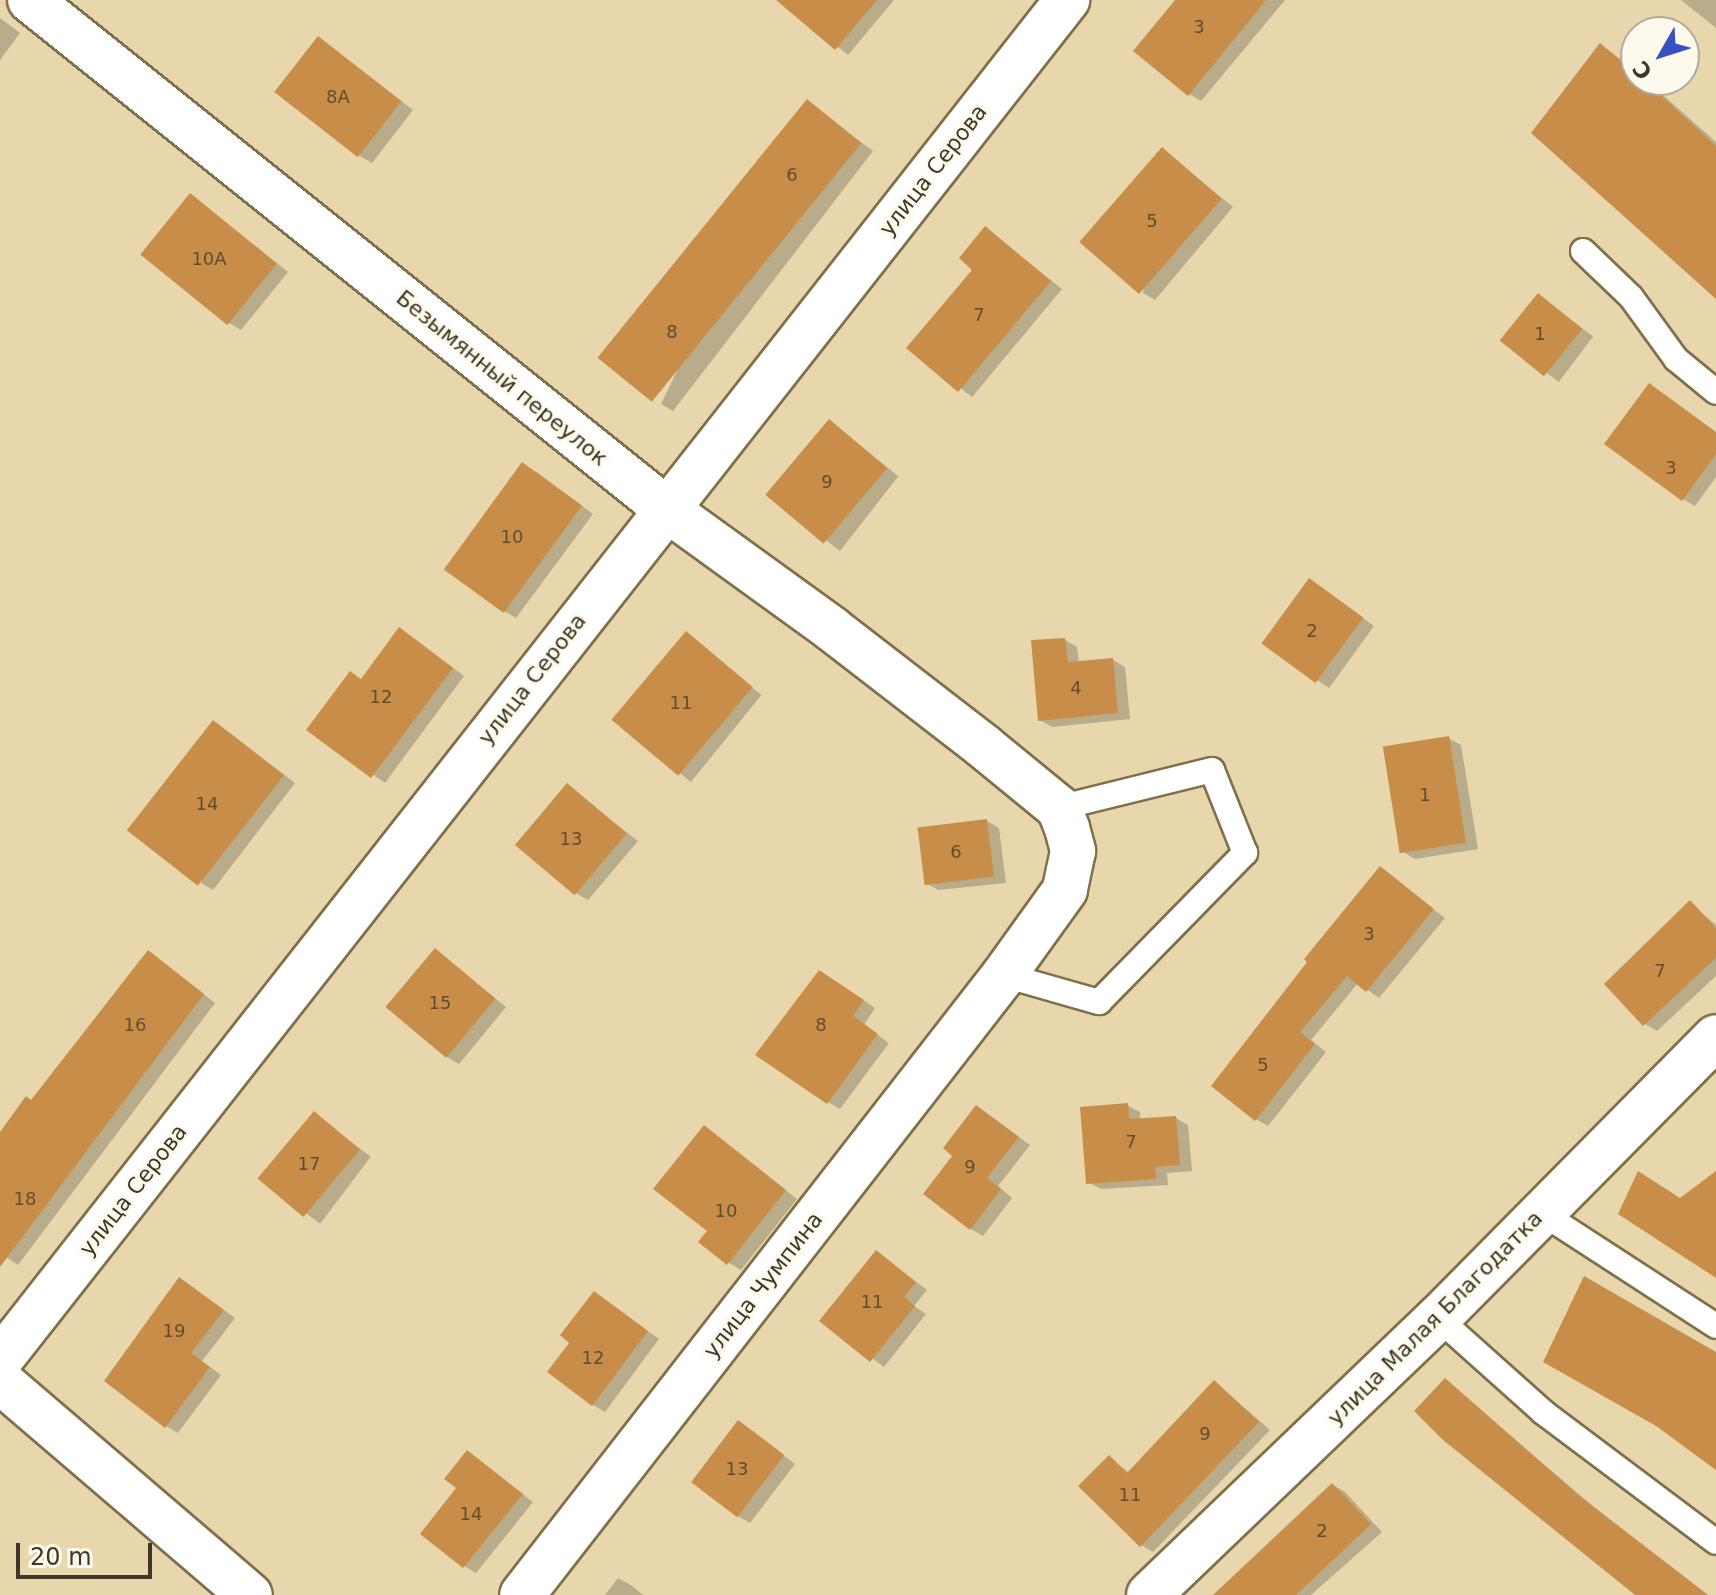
<!DOCTYPE html>
<html>
<head>
<meta charset="utf-8">
<style>
	body { margin:0 }
	#map { position:relative; width:1716px; height:1595px; overflow:hidden; background:#e8d7ad; font-family:"DejaVu Sans",sans-serif }
	div>[style] { position:absolute }
	.shadow>* { inset:0; background:#0003; transform-origin:0 0 }
	.building>* { inset:0; background:#c88e49; transform-origin:0 0 }
	.roads { filter:drop-shadow(2px 0 #80704a) drop-shadow(-2px 0 #80704a) drop-shadow(0 2px #80704a) drop-shadow(0 -2px #80704a) }
	.service>* { height:24px; margin:-12px; padding:0 12px; transform-origin:12px; border-radius:12px; background:#fff }
	.minor>* { height:44px; margin:-22px; padding:0 22px; transform-origin:22px; border-radius:22px; background:#fff }
	span { translate:-50% -50%; white-space:nowrap; text-align:center; line-height:1.15; -webkit-text-stroke:6px #fef9ed; paint-order:stroke }
	.number-label { font-size:18px; color:#604d2f }
	.number-label span { -webkit-text-stroke-width:0 }
	.street-label { font-size:22px; color:#3e3726 }
	.north { position:absolute; left:1620px; top:16px; width:80px; height:80px; box-sizing:border-box; background:#fef9ed; border:2px solid #b1ab9d; border-radius:50%; rotate:231deg; font-size:22px; font-weight:700; line-height:32px; text-align:center; color:#3e3726 }
	.north::after { content:''; display:block; margin:auto; width:28px; height:36px; background:#3750c2; clip-path:polygon(50% 0,100% 100%,50% 72%,0 100%) }
	.scale { position:absolute; left:16px; top:1543px; width:136px; height:36px; box-sizing:border-box; border:4px solid #3e3726; border-top:0; padding-left:10px; font-size:24px; line-height:28px; white-space:nowrap; color:#3e3726; -webkit-text-stroke:6px #fef9ed; paint-order:stroke }
</style>
</head>
<body>
<div id="map">
	<div class="shadow">
		<div style="clip-path:polygon(779px 0,894px 0,848px 55px)"></div>
		<div style="clip-path:polygon(1178px 0,1285px 0,1201px 101px,1189px 94px)"></div>
		<div style="clip-path:polygon(1681px 0,1716px 0,1716px 28px)"></div>
		<div style="clip-path:polygon(0 18px,20px 33px,0 60px)"></div>
		<div style="clip-path:polygon(319px 38px,413px 110px,372px 163px,360px 156px)"></div>
		<div style="clip-path:polygon(1601px 45px,1636px 71px,1636px 80px,1646px 80px,1716px 142px,1716px 290px)"></div>
		<div style="clip-path:polygon(807px 102px,873px 151px,673px 411px,661px 404px)"></div>
		<div style="clip-path:polygon(1163px 150px,1233px 207px,1155px 300px,1143px 293px)"></div>
		<div style="clip-path:polygon(191px 196px,288px 272px,241px 330px,229px 323px)"></div>
		<div style="clip-path:polygon(986px 229px,1062px 289px,972px 397px,909px 348px,975px 270px)"></div>
		<div style="left:1538px;top:295px;width:69px;height:57px;rotate:37deg"></div>
		<div style="left:829px;top:422px;width:88px;height:95px;rotate:38deg"></div>
		<div style="clip-path:polygon(1716px 432px,1716px 477px,1695px 506px,1683px 499px)"></div>
		<div style="clip-path:polygon(535px 471px,593px 514px,516px 618px,504px 611px)"></div>
		<div style="clip-path:polygon(1322px 588px,1374px 626px,1329px 688px,1264px 644px)"></div>
		<div style="left:686px;top:634px;width:97px;height:112px;rotate:39deg"></div>
		<div style="clip-path:polygon(412px 637px,464px 676px,385px 783px,309px 730px)"></div>
		<div style="clip-path:polygon(1065px 640px,1077px 647px,1079px 663px,1113px 660px,1125px 667px,1130px 719px,1052px 727px,1040px 720px)"></div>
		<div style="clip-path:polygon(226px 730px,295px 783px,213px 890px,201px 883px)"></div>
		<div style="clip-path:polygon(1448px 738px,1461px 745px,1478px 849px,1415px 859px,1403px 852px)"></div>
		<div style="clip-path:polygon(567px 786px,638px 841px,588px 900px,576px 893px)"></div>
		<div style="clip-path:polygon(987px 821px,999px 828px,1006px 883px,938px 890px,926px 883px)"></div>
		<div style="clip-path:polygon(1380px 869px,1445px 918px,1379px 998px,1358px 983px,1311px 1040px,1326px 1052px,1268px 1126px,1256px 1119px)"></div>
		<div style="clip-path:polygon(1690px 903px,1716px 925px,1716px 976px,1657px 1031px,1645px 1024px)"></div>
		<div style="clip-path:polygon(435px 950px,506px 1007px,459px 1064px,447px 1057px)"></div>
		<div style="clip-path:polygon(160px 960px,215px 1003px,18px 1265px,0 1253px,0 1135px)"></div>
		<div style="clip-path:polygon(832px 979px,875px 1008px,864px 1025px,889px 1043px,840px 1109px,828px 1102px)"></div>
		<div style="clip-path:polygon(1127px 1105px,1140px 1112px,1140px 1120px,1176px 1118px,1188px 1125px,1192px 1171px,1167px 1173px,1168px 1185px,1101px 1189px,1088px 1182px)"></div>
		<div style="left:314px;top:1114px;width:71px;height:84px;rotate:37deg"></div>
		<div style="clip-path:polygon(989px 1115px,1030px 1145px,998px 1186px,1012px 1198px,983px 1236px,971px 1229px)"></div>
		<div style="clip-path:polygon(704px 1128px,797px 1199px,741px 1270px,729px 1263px,710px 1231px)"></div>
		<div style="clip-path:polygon(876px 1252px,927px 1290px,914px 1306px,926px 1314px,884px 1367px,822px 1321px)"></div>
		<div style="clip-path:polygon(192px 1287px,235px 1318px,202px 1361px,221px 1375px,178px 1433px,166px 1426px)"></div>
		<div style="clip-path:polygon(595px 1293px,659px 1339px,605px 1412px,593px 1405px,572px 1342px)"></div>
		<div style="clip-path:polygon(1446px 1381px,1594px 1507px,1708px 1595px,1638px 1595px)"></div>
		<div style="clip-path:polygon(1215px 1382px,1270px 1430px,1153px 1552px,1141px 1545px,1109px 1458px,1130px 1473px)"></div>
		<div style="clip-path:polygon(750px 1430px,795px 1464px,750px 1523px,738px 1516px)"></div>
		<div style="clip-path:polygon(468px 1452px,533px 1502px,476px 1573px,464px 1566px,459px 1488px)"></div>
		<div style="clip-path:polygon(1333px 1485px,1345px 1492px,1382px 1532px,1311px 1595px,1214px 1595px)"></div>
		<div style="clip-path:polygon(618px 1578px,631px 1585px,643px 1595px,605px 1595px)"></div>
	</div>
	<div class="building">
		<div style="clip-path:polygon(776px 0,877px 0,835px 50px)"></div>
		<div style="clip-path:polygon(1175px 0,1266px 0,1188px 96px,1133px 51px)"></div>
		<div style="left:318px;top:36px;width:106px;height:71px;rotate:38deg"></div>
		<div style="clip-path:polygon(1600px 43px,1636px 73px,1636px 80px,1644px 80px,1716px 146px,1716px 299px,1531px 133px)"></div>
		<div style="left:807px;top:99px;width:70px;height:333px;rotate:39deg"></div>
		<div style="left:1162px;top:147px;width:79px;height:126px;rotate:41deg"></div>
		<div style="left:190px;top:193px;width:112px;height:79px;rotate:39deg"></div>
		<div style="clip-path:polygon(985px 226px,1051px 281px,958px 392px,906px 348px,972px 270px,959px 258px)"></div>
		<div style="left:1538px;top:293px;width:57px;height:61px;rotate:39deg"></div>
		<div style="clip-path:polygon(1649px 383px,1716px 432px,1716px 454px,1682px 501px,1604px 444px)"></div>
		<div style="left:829px;top:419px;width:76px;height:99px;rotate:40deg"></div>
		<div style="left:522px;top:462px;width:74px;height:133px;rotate:36deg"></div>
		<div style="left:1309px;top:578px;width:67px;height:81px;rotate:36deg"></div>
		<div style="clip-path:polygon(399px 627px,453px 668px,371px 778px,306px 730px,350px 671px,361px 679px)"></div>
		<div style="left:686px;top:631px;width:87px;height:116px;rotate:40deg"></div>
		<div style="clip-path:polygon(1065px 638px,1068px 662px,1113px 658px,1118px 713px,1038px 721px,1031px 640px)"></div>
		<div style="left:213px;top:720px;width:90px;height:140px;rotate:38deg"></div>
		<div style="left:1449px;top:736px;width:108px;height:67px;rotate:81deg"></div>
		<div style="left:567px;top:783px;width:78px;height:81px;rotate:40deg"></div>
		<div style="left:987px;top:819px;width:58px;height:70px;rotate:83deg"></div>
		<div style="clip-path:polygon(1380px 866px,1434px 909px,1366px 992px,1347px 976px,1300px 1032px,1315px 1044px,1255px 1121px,1211px 1086px,1307px 962px,1304px 959px)"></div>
		<div style="clip-path:polygon(1690px 900px,1716px 928px,1716px 958px,1643px 1026px,1604px 984px)"></div>
		<div style="left:435px;top:948px;width:79px;height:77px;rotate:40deg"></div>
		<div style="clip-path:polygon(148px 950px,204px 994px,0 1267px,0 1132px,26px 1096px,31px 1100px)"></div>
		<div style="clip-path:polygon(819px 970px,864px 1000px,853px 1016px,878px 1034px,827px 1104px,755px 1055px)"></div>
		<div style="clip-path:polygon(1128px 1103px,1129px 1119px,1176px 1116px,1180px 1165px,1155px 1167px,1156px 1179px,1086px 1184px,1080px 1107px)"></div>
		<div style="clip-path:polygon(976px 1105px,1019px 1137px,987px 1178px,1001px 1189px,970px 1230px,923px 1194px,952px 1156px,943px 1148px)"></div>
		<div style="left:314px;top:1111px;width:60px;height:88px;rotate:40deg"></div>
		<div style="clip-path:polygon(704px 1125px,786px 1190px,727px 1265px,698px 1242px,707px 1231px,653px 1189px)"></div>
		<div style="clip-path:polygon(1638px 1171px,1680px 1198px,1716px 1171px,1716px 1278px,1618px 1214px)"></div>
		<div style="clip-path:polygon(876px 1250px,916px 1282px,904px 1297px,915px 1306px,870px 1362px,819px 1321px)"></div>
		<div style="clip-path:polygon(1584px 1276px,1716px 1352px,1716px 1470px,1656px 1426px,1543px 1362px)"></div>
		<div style="clip-path:polygon(179px 1277px,224px 1310px,191px 1353px,210px 1367px,165px 1428px,104px 1381px)"></div>
		<div style="clip-path:polygon(594px 1291px,648px 1331px,592px 1406px,547px 1372px,569px 1343px,560px 1335px)"></div>
		<div style="clip-path:polygon(1445px 1378px,1582px 1498px,1708px 1595px,1635px 1595px,1443px 1440px,1414px 1411px)"></div>
		<div style="clip-path:polygon(1214px 1380px,1259px 1422px,1140px 1547px,1078px 1486px,1109px 1455px,1127px 1473px)"></div>
		<div style="left:738px;top:1420px;width:58px;height:78px;rotate:37deg"></div>
		<div style="clip-path:polygon(467px 1450px,523px 1494px,463px 1568px,420px 1534px,456px 1488px,444px 1479px)"></div>
		<div style="clip-path:polygon(1332px 1483px,1371px 1524px,1296px 1595px,1213px 1595px)"></div>
	</div>
	<div class="roads">
		<div class="service">
			<div style="left:1583px;top:251px;width:66px;rotate:43.8deg"></div>
			<div style="left:1631px;top:297px;width:77px;rotate:54deg"></div>
			<div style="left:1676px;top:359px;width:52px;rotate:39.5deg"></div>
			<div style="left:1004px;top:975px;width:99px;rotate:15.9deg"></div>
			<div style="left:1099px;top:1002px;width:209px;rotate:-45.6deg"></div>
			<div style="left:1245px;top:853px;width:89px;rotate:-111.7deg"></div>
			<div style="left:1212px;top:770px;width:158px;rotate:166.1deg"></div>
			<div style="left:1542px;top:1213px;width:207px;rotate:33deg"></div>
			<div style="left:1438px;top:1318px;width:141px;rotate:41.8deg"></div>
			<div style="left:1543px;top:1412px;width:216px;rotate:36.9deg"></div>
		</div>
		<div class="minor">
			<div style="left:30px;top:0;width:813px;rotate:38.66deg"></div>
			<div style="left:665px;top:508px;width:206px;rotate:35.9deg"></div>
			<div style="left:832px;top:629px;width:190px;rotate:37.7deg"></div>
			<div style="left:982px;top:745px;width:99px;rotate:39.3deg"></div>
			<div style="left:1059px;top:808px;width:22px;rotate:68deg"></div>
			<div style="left:1067px;top:828px;width:24px;rotate:75deg"></div>
			<div style="left:1073px;top:851px;width:40px;rotate:102deg"></div>
			<div style="left:1065px;top:890px;width:105px;rotate:125.7deg"></div>
			<div style="left:1004px;top:975px;width:785px;rotate:127.86deg"></div>
			<div style="left:0;top:1360px;width:1729px;rotate:-51.88deg"></div>
			<div style="left:0;top:1381px;width:329px;rotate:40.6deg"></div>
			<div style="left:1149px;top:1595px;width:400px;rotate:-43.8deg"></div>
			<div style="left:1438px;top:1318px;width:395px;rotate:-45.3deg"></div>
		</div>
	</div>
	<div class="number-label">
		<span style="left:1199px;top:27px">3</span>
		<span style="left:338px;top:97px">8А</span>
		<span style="left:792px;top:175px">6</span>
		<span style="left:1152px;top:221px">5</span>
		<span style="left:209px;top:259px">10А</span>
		<span style="left:979px;top:315px">7</span>
		<span style="left:672px;top:332px">8</span>
		<span style="left:1540px;top:334px">1</span>
		<span style="left:1671px;top:468px">3</span>
		<span style="left:827px;top:482px">9</span>
		<span style="left:512px;top:537px">10</span>
		<span style="left:1312px;top:631px">2</span>
		<span style="left:1076px;top:688px">4</span>
		<span style="left:381px;top:697px">12</span>
		<span style="left:681px;top:703px">11</span>
		<span style="left:1425px;top:795px">1</span>
		<span style="left:207px;top:804px">14</span>
		<span style="left:571px;top:839px">13</span>
		<span style="left:956px;top:852px">6</span>
		<span style="left:1369px;top:934px">3</span>
		<span style="left:1660px;top:971px">7</span>
		<span style="left:440px;top:1003px">15</span>
		<span style="left:135px;top:1025px">16</span>
		<span style="left:821px;top:1025px">8</span>
		<span style="left:1263px;top:1065px">5</span>
		<span style="left:1131px;top:1142px">7</span>
		<span style="left:309px;top:1164px">17</span>
		<span style="left:970px;top:1167px">9</span>
		<span style="left:25px;top:1199px">18</span>
		<span style="left:726px;top:1211px">10</span>
		<span style="left:872px;top:1302px">11</span>
		<span style="left:174px;top:1331px">19</span>
		<span style="left:593px;top:1358px">12</span>
		<span style="left:1205px;top:1434px">9</span>
		<span style="left:737px;top:1469px">13</span>
		<span style="left:1130px;top:1495px">11</span>
		<span style="left:471px;top:1514px">14</span>
		<span style="left:1322px;top:1531px">2</span>
	</div>
	<div class="street-label">
		<span style="left:933px;top:170px;rotate:-52deg">улица Серова</span>
		<span style="left:502px;top:378px;rotate:39deg">Безымянный переулок</span>
		<span style="left:532px;top:679px;rotate:-52deg">улица Серова</span>
		<span style="left:133px;top:1190px;rotate:-52deg">улица Серова</span>
		<span style="left:763px;top:1285px;rotate:-52deg">улица Чумпина</span>
		<span style="left:1435px;top:1318px;rotate:-45deg">улица Малая Благодатка</span>
	</div>
	<div class="north">С</div>
	<div class="scale">20 m</div>
</div>
</body>
</html>
